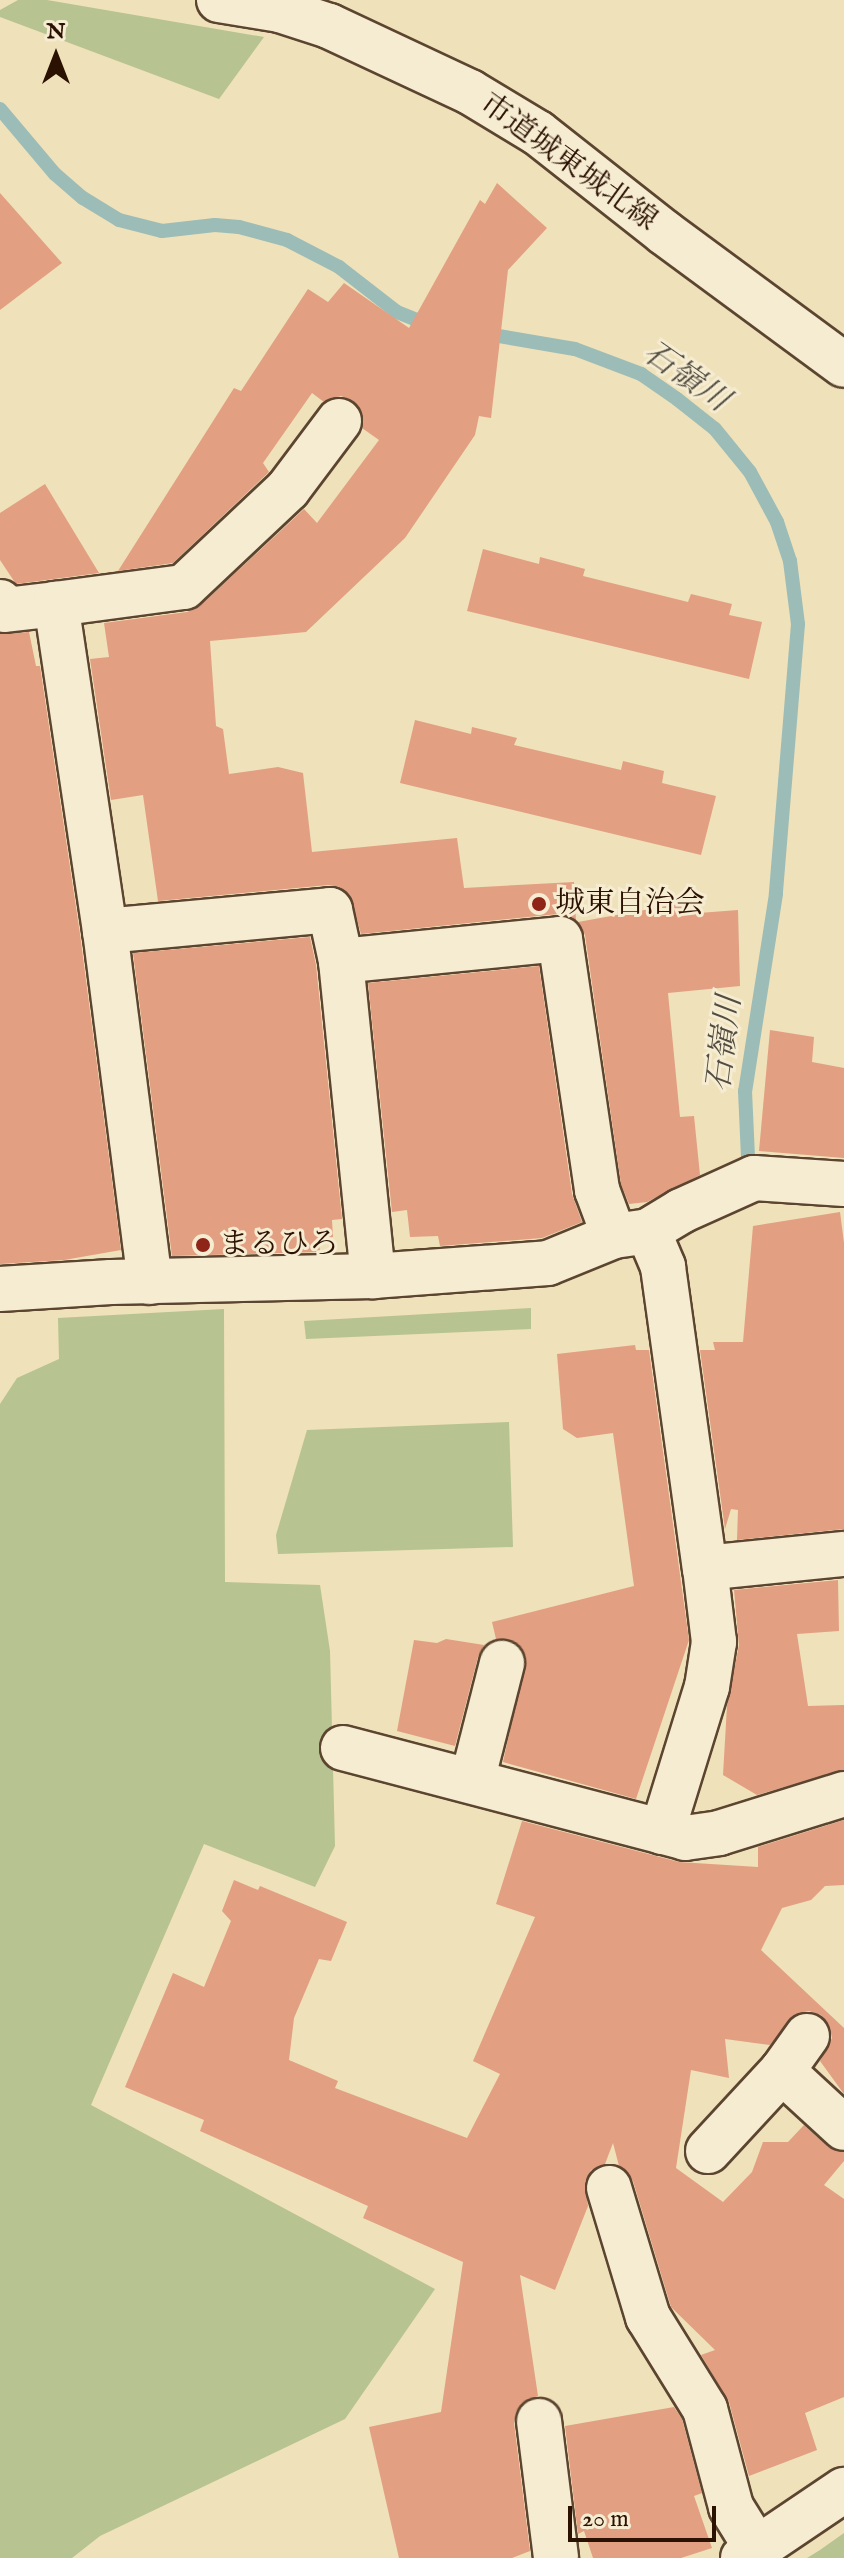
<!DOCTYPE html>
<html>
<head>
<meta charset="utf-8">
<style>
	body { margin:0 }
	#map { position:relative; width:844px; height:2558px; overflow:hidden; background:#efe1b9; font-family:"IM FELL English","Noto Serif JP",serif }
	div>[style] { position:absolute }
	.green>* { inset:0; background:#b7c390 }
	.stream>* { height:14px; margin:-7px; padding:0 7px; transform-origin:7px; border-radius:7px; background:#9cbcb7 }
	.building>* { inset:0; background:#e29f82 }
	.roads { filter:drop-shadow(2px 0 #5c4530) drop-shadow(-2px 0 #5c4530) drop-shadow(0 2px #5c4530) drop-shadow(0 -2px #5c4530) }
	.minor>* { height:44px; margin:-22px; padding:0 22px; transform-origin:22px; border-radius:22px; background:#f5ecd2 }
	.dots>* { width:22px; height:22px; translate:-50% -50%; box-sizing:border-box; border:4px solid #f5ecd2; border-radius:50% }
	span { translate:-50% -50%; white-space:nowrap; text-align:center; line-height:1.15; -webkit-text-stroke:6px #f5ecd2; paint-order:stroke }
	.street-label { font-size:30px; color:#2b1102 }
	.poi-label { font-size:30px; color:#2b1102 }
	.left { translate:0 -50%; text-align:left }
	.water-label { font-size:32px; color:#534d41; font-style:italic }
	.north { position:absolute; left:16px; top:16px; width:80px; height:80px; -webkit-text-stroke:6px #f5ecd2; paint-order:stroke; rotate:0deg; font-size:22px; font-weight:700; line-height:32px; text-align:center; color:#2b1102 }
	.north::after { content:''; display:block; margin:auto; width:28px; height:36px; background:#2b1102; clip-path:polygon(50% 0,100% 100%,50% 72%,0 100%) }
	.scale { position:absolute; left:568px; top:2506px; width:148px; height:36px; box-sizing:border-box; border:4px solid #2b1102; border-top:0; padding-left:10px; font-size:24px; line-height:28px; white-space:nowrap; color:#2b1102; -webkit-text-stroke:6px #f5ecd2; paint-order:stroke }
</style>
</head>
<body>
<div id="map">
	<div class="green">
		<div style="clip-path:polygon(18px 0,47px 0,264px 37px,219px 99px,0 17px,0 10px)"></div>
		<div style="clip-path:polygon(531px 1308px,531px 1329px,306px 1339px,304px 1321px)"></div>
		<div style="clip-path:polygon(224px 1309px,225px 1582px,320px 1585px,330px 1651px,335px 1846px,315px 1887px,204px 1844px,91px 2105px,435px 2289px,345px 2419px,100px 2536px,72px 2558px,0 2558px,0 1404px,17px 1378px,59px 1359px,58px 1318px)"></div>
		<div style="clip-path:polygon(509px 1422px,513px 1547px,278px 1554px,276px 1535px,307px 1430px)"></div>
		<div style="clip-path:polygon(844px 2533px,844px 2558px,807px 2558px,820px 2550px)"></div>
	</div>
	<div class="stream">
		<div style="left:0;top:109px;width:85px;rotate:49.8deg"></div>
		<div style="left:55px;top:174px;width:37px;rotate:41deg"></div>
		<div style="left:83px;top:198px;width:42px;rotate:31.4deg"></div>
		<div style="left:119px;top:220px;width:44px;rotate:14.3deg"></div>
		<div style="left:162px;top:231px;width:53px;rotate:-6.5deg"></div>
		<div style="left:215px;top:225px;width:24px;rotate:5deg"></div>
		<div style="left:239px;top:227px;width:50px;rotate:15.2deg"></div>
		<div style="left:287px;top:240px;width:59px;rotate:27.4deg"></div>
		<div style="left:339px;top:267px;width:73px;rotate:37.8deg"></div>
		<div style="left:397px;top:312px;width:35px;rotate:22deg"></div>
		<div style="left:481px;top:333px;width:95px;rotate:9.7deg"></div>
		<div style="left:575px;top:349px;width:71px;rotate:20.7deg"></div>
		<div style="left:641px;top:374px;width:44px;rotate:34.8deg"></div>
		<div style="left:677px;top:399px;width:48px;rotate:38.3deg"></div>
		<div style="left:715px;top:429px;width:55px;rotate:50.9deg"></div>
		<div style="left:750px;top:472px;width:57px;rotate:61.6deg"></div>
		<div style="left:777px;top:522px;width:41px;rotate:71.6deg"></div>
		<div style="left:790px;top:561px;width:64px;rotate:82.8deg"></div>
		<div style="left:798px;top:624px;width:271px;rotate:94.7deg"></div>
		<div style="left:776px;top:894px;width:199px;rotate:98.9deg"></div>
		<div style="left:745px;top:1091px;width:67px;rotate:87.4deg"></div>
	</div>
	<div class="building">
		<div style="clip-path:polygon(497px 183px,547px 228px,508px 270px,491px 418px,479px 416px,475px 435px,405px 538px,306px 632px,210px 641px,216px 726px,223px 729px,229px 774px,278px 767px,303px 773px,312px 852px,457px 838px,464px 888px,574px 882px,576px 921px,558px 914px,361px 934px,350px 895px,340px 887px,328px 885px,158px 901px,143px 795px,111px 800px,90px 659px,109px 657px,104px 623px,187px 612px,200px 606px,304px 509px,317px 523px,379px 440px,362px 428px,362px 412px,353px 401px,341px 396px,324px 402px,312px 393px,263px 463px,269px 472px,173px 563px,118px 571px,234px 388px,241px 391px,308px 289px,328px 302px,344px 283px,409px 328px,480px 200px,485px 204px)"></div>
		<div style="clip-path:polygon(0 193px,62px 263px,0 310px)"></div>
		<div style="clip-path:polygon(45px 484px,99px 573px,16px 584px,0 560px,0 513px)"></div>
		<div style="clip-path:polygon(483px 549px,539px 564px,540px 557px,585px 569px,583px 576px,688px 602px,691px 594px,732px 604px,729px 615px,762px 622px,749px 679px,467px 611px)"></div>
		<div style="clip-path:polygon(29px 632px,36px 666px,40px 666px,80px 934px,121px 1250px,64px 1260px,0 1264px,0 634px)"></div>
		<div style="clip-path:polygon(415px 720px,471px 734px,472px 727px,517px 738px,514px 745px,621px 770px,623px 761px,664px 771px,662px 783px,716px 796px,701px 855px,400px 783px)"></div>
		<div style="clip-path:polygon(689px 902px,686px 914px,738px 910px,740px 986px,668px 993px,680px 1117px,694px 1116px,700px 1175px,647px 1202px,629px 1204px,621px 1184px,585px 935px,578px 922px)"></div>
		<div style="clip-path:polygon(310px 937px,316px 965px,342px 1219px,332px 1220px,333px 1237px,319px 1239px,320px 1252px,172px 1256px,133px 953px)"></div>
		<div style="clip-path:polygon(539px 966px,572px 1194px,582px 1222px,542px 1238px,440px 1246px,438px 1236px,410px 1237px,407px 1210px,392px 1212px,368px 983px)"></div>
		<div style="clip-path:polygon(770px 1030px,814px 1037px,812px 1062px,844px 1068px,844px 1158px,759px 1151px)"></div>
		<div style="clip-path:polygon(840px 1212px,844px 1243px,844px 1529px,737px 1540px,738px 1510px,731px 1509px,725px 1529px,700px 1350px,715px 1350px,713px 1342px,743px 1342px,753px 1226px)"></div>
		<div style="clip-path:polygon(635px 1345px,636px 1350px,649px 1350px,689px 1640px,636px 1799px,503px 1762px,526px 1657px,519px 1645px,507px 1639px,496px 1639px,492px 1622px,634px 1586px,613px 1433px,577px 1438px,563px 1429px,557px 1354px)"></div>
		<div style="clip-path:polygon(838px 1580px,839px 1631px,797px 1634px,808px 1706px,844px 1705px,844px 1770px,757px 1795px,723px 1775px,727px 1706px,739px 1645px,734px 1590px)"></div>
		<div style="clip-path:polygon(446px 1639px,484px 1645px,478px 1657px,455px 1746px,397px 1731px,414px 1640px,437px 1643px)"></div>
		<div style="clip-path:polygon(844px 1820px,844px 1885px,825px 1886px,811px 1900px,782px 1908px,761px 1950px,844px 2028px,844px 2094px,820px 2061px,832px 2038px,829px 2025px,821px 2015px,809px 2011px,796px 2014px,770px 2045px,725px 2039px,729px 2078px,691px 2070px,676px 2168px,723px 2202px,752px 2172px,763px 2142px,788px 2142px,804px 2125px,828px 2147px,844px 2152px,844px 2161px,824px 2185px,844px 2199px,844px 2397px,805px 2413px,817px 2450px,749px 2476px,729px 2402px,701px 2355px,715px 2350px,671px 2307px,633px 2181px,619px 2166px,613px 2143px,605px 2164px,591px 2170px,585px 2182px,588px 2206px,555px 2290px,520px 2275px,538px 2396px,523px 2402px,516px 2412px,514px 2423px,530px 2551px,512px 2558px,399px 2558px,369px 2427px,441px 2412px,463px 2262px,363px 2218px,368px 2206px,200px 2131px,204px 2120px,125px 2087px,173px 1973px,204px 1987px,231px 1921px,222px 1911px,234px 1880px,258px 1890px,260px 1886px,347px 1922px,331px 1961px,319px 1959px,294px 2018px,289px 2060px,338px 2081px,335px 2088px,467px 2138px,500px 2074px,473px 2061px,535px 1917px,496px 1904px,522px 1821px,679px 1862px,758px 1867px,758px 1847px)"></div>
		<div style="clip-path:polygon(674px 2407px,682px 2419px,702px 2493px,694px 2496px,712px 2548px,681px 2558px,593px 2558px,584px 2531px,578px 2534px,565px 2426px)"></div>
	</div>
	<div class="roads">
		<div class="minor">
			<div style="left:219px;top:0;width:62px;rotate:9.3deg"></div>
			<div style="left:280px;top:10px;width:52px;rotate:18.1deg"></div>
			<div style="left:329px;top:26px;width:156px;rotate:25.1deg"></div>
			<div style="left:470px;top:92px;width:79px;rotate:31.1deg"></div>
			<div style="left:538px;top:133px;width:162px;rotate:38.2deg"></div>
			<div style="left:665px;top:233px;width:222px;rotate:36.4deg"></div>
			<div style="left:0;top:602px;width:9px;rotate:58deg"></div>
			<div style="left:5px;top:610px;width:51px;rotate:-6.7deg"></div>
			<div style="left:105px;top:931px;width:226px;rotate:-5.3deg"></div>
			<div style="left:330px;top:910px;width:52px;rotate:77.8deg"></div>
			<div style="left:341px;top:961px;width:317px;rotate:84.2deg"></div>
			<div style="left:341px;top:961px;width:220px;rotate:-5.7deg"></div>
			<div style="left:560px;top:939px;width:254px;rotate:81.6deg"></div>
			<div style="left:597px;top:1190px;width:49px;rotate:69.7deg"></div>
			<div style="left:648px;top:1231px;width:39px;rotate:67deg"></div>
			<div style="left:663px;top:1267px;width:304px;rotate:82.1deg"></div>
			<div style="left:705px;top:1568px;width:140px;rotate:-5.8deg"></div>
			<div style="left:150px;top:1282px;width:354px;rotate:-97.3deg"></div>
			<div style="left:105px;top:931px;width:331px;rotate:-98.5deg"></div>
			<div style="left:56px;top:604px;width:129px;rotate:-7.6deg"></div>
			<div style="left:184px;top:587px;width:143px;rotate:-43.3deg"></div>
			<div style="left:288px;top:489px;width:85px;rotate:-53.1deg"></div>
			<div style="left:0;top:1289px;width:111px;rotate:-3.6deg"></div>
			<div style="left:111px;top:1282px;width:262px;rotate:-1.3deg"></div>
			<div style="left:373px;top:1276px;width:175px;rotate:-4.2deg"></div>
			<div style="left:548px;top:1263px;width:71px;rotate:-22.2deg"></div>
			<div style="left:614px;top:1236px;width:34px;rotate:-8deg"></div>
			<div style="left:648px;top:1231px;width:39px;rotate:-31deg"></div>
			<div style="left:681px;top:1211px;width:80px;rotate:-24.3deg"></div>
			<div style="left:754px;top:1178px;width:90px;rotate:3.8deg"></div>
			<div style="left:343px;top:1748px;width:354px;rotate:14.7deg"></div>
			<div style="left:685px;top:1838px;width:34px;rotate:-8deg"></div>
			<div style="left:719px;top:1833px;width:131px;rotate:-17.3deg"></div>
			<div style="left:472px;top:1781px;width:122px;rotate:-75.7deg"></div>
			<div style="left:662px;top:1832px;width:152px;rotate:-72.8deg"></div>
			<div style="left:707px;top:1687px;width:46px;rotate:-81.2deg"></div>
			<div style="left:714px;top:1642px;width:75px;rotate:-96.9deg"></div>
			<div style="left:782px;top:2071px;width:84px;rotate:42.6deg"></div>
			<div style="left:708px;top:2151px;width:109px;rotate:-47.2deg"></div>
			<div style="left:782px;top:2071px;width:43px;rotate:-54.5deg"></div>
			<div style="left:609px;top:2188px;width:135px;rotate:73.2deg"></div>
			<div style="left:648px;top:2317px;width:108px;rotate:58.2deg"></div>
			<div style="left:705px;top:2409px;width:101px;rotate:75.1deg"></div>
			<div style="left:731px;top:2507px;width:49px;rotate:58.2deg"></div>
			<div style="left:539px;top:2421px;width:138px;rotate:82.9deg"></div>
			<div style="left:743px;top:2558px;width:122px;rotate:-34deg"></div>
		</div>
	</div>
	<div class="dots">
		<div style="left:539px;top:904px;background:#8f2418"></div>
		<div style="left:203px;top:1245px;background:#8f2418"></div>
	</div>
	<div class="street-label">
		<span style="left:568px;top:163px;rotate:36deg">市道城東城北線</span>
	</div>
	<div class="poi-label">
		<span class="left" style="left:555px;top:904px">城東自治会</span>
		<span class="left" style="left:219px;top:1245px">まるひろ</span>
	</div>
	<div class="water-label">
		<span style="left:685px;top:378px;rotate:35deg">石嶺川</span>
		<span style="left:726px;top:1044px;rotate:-83deg">石嶺川</span>
	</div>
	<div class="north">N</div>
	<div class="scale">20 m</div>
</div>
</body>
</html>
